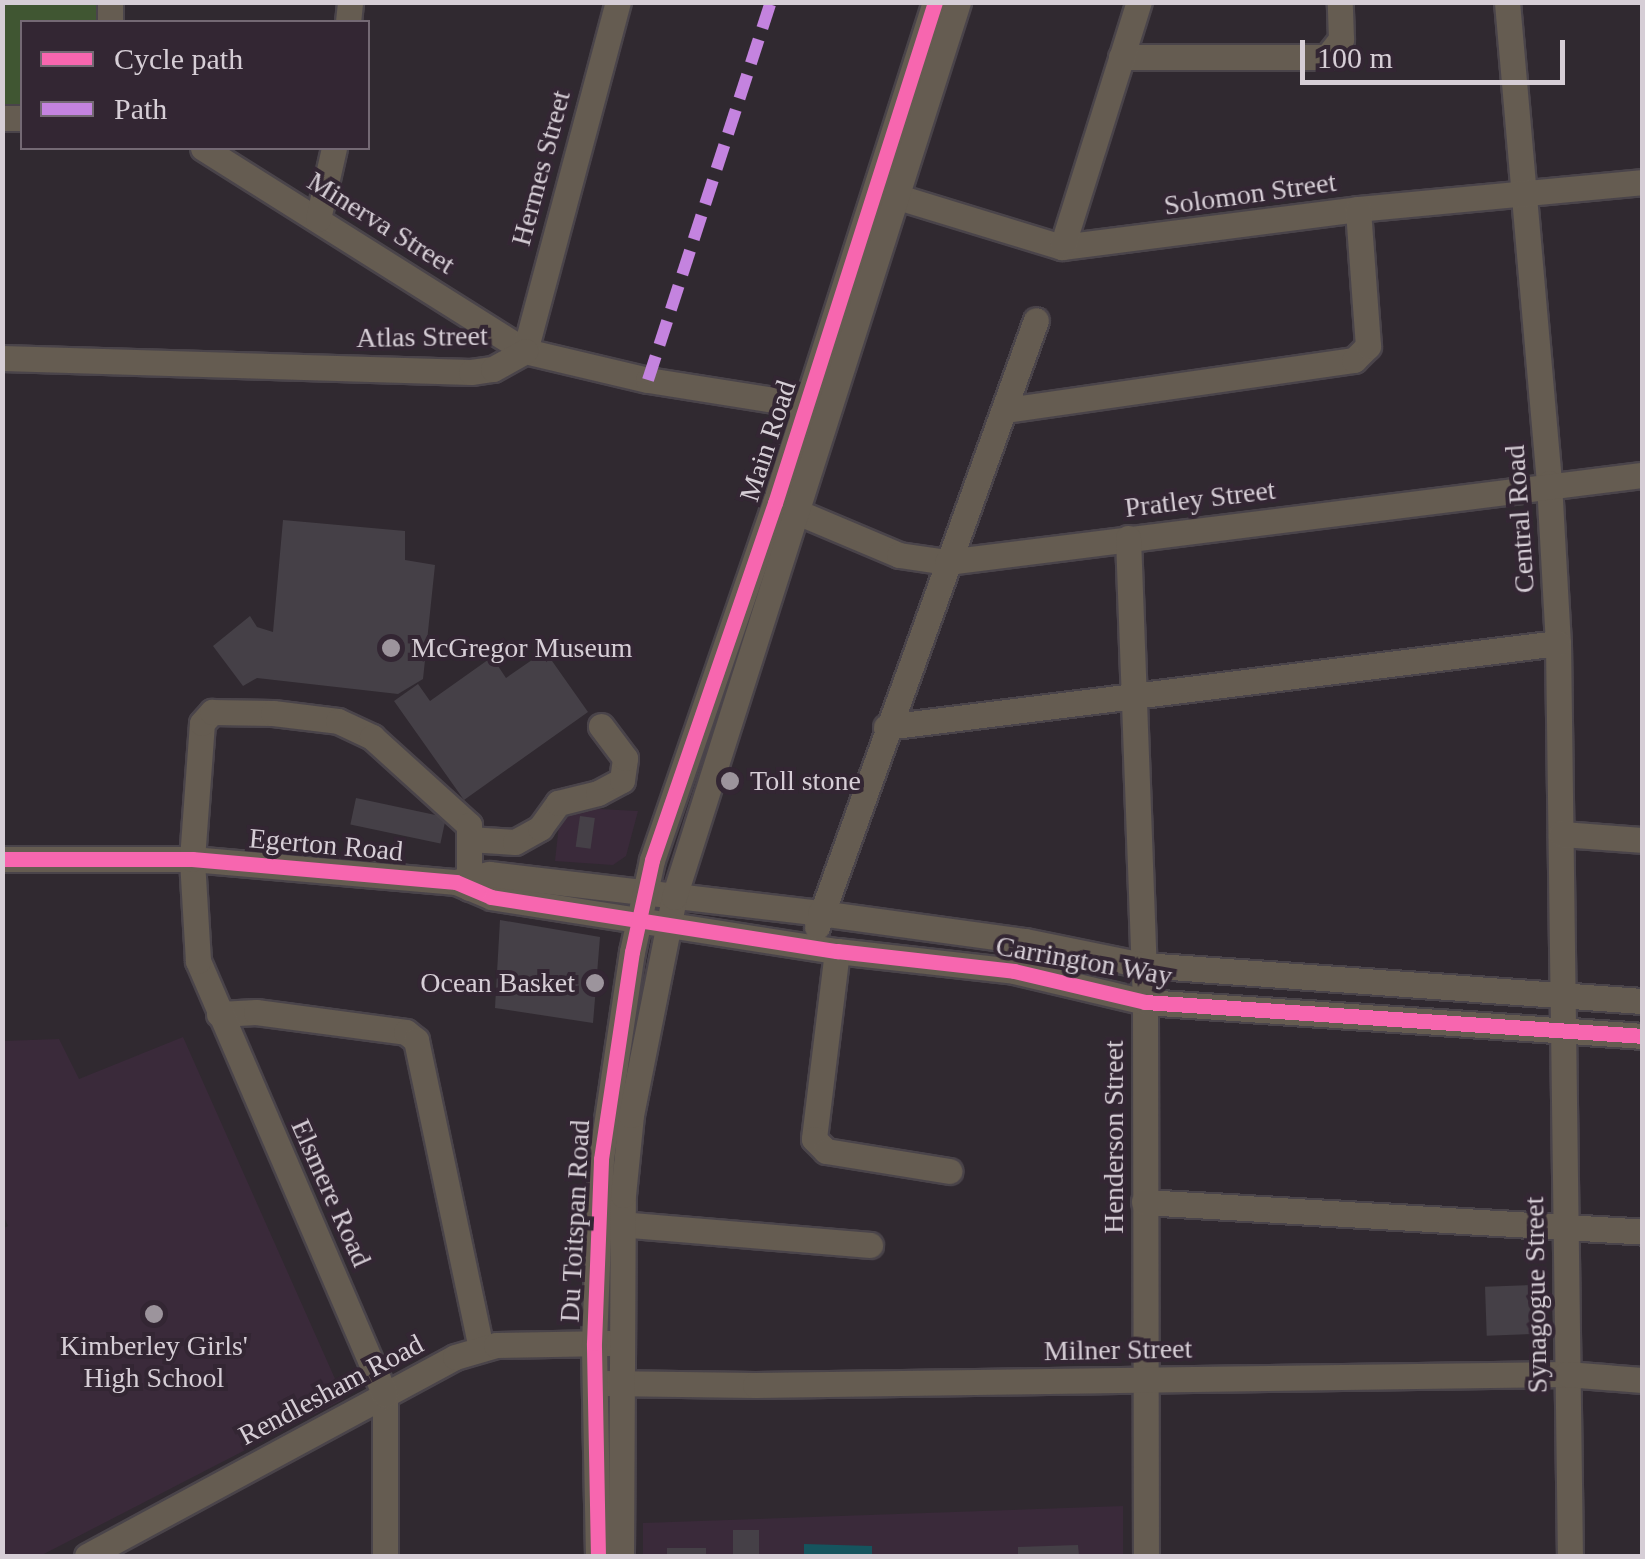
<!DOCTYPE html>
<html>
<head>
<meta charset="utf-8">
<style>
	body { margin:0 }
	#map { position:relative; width:1645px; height:1559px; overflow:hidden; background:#302930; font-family:"Times New Roman",serif }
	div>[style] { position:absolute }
	.built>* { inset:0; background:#3a2a3a }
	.green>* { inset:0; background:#405632 }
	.water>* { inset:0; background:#15545e }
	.building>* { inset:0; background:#454047; transform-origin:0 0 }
	.roads { filter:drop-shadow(2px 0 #4a444a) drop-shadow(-2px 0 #4a444a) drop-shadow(0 2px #4a444a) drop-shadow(0 -2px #4a444a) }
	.minor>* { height:25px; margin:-12.5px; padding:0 12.5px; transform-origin:12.5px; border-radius:12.5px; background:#655c51 }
	.quiet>* { height:12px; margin-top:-6px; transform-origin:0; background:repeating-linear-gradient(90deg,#c483df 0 25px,transparent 0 37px) }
	.cycleway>* { height:15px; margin:-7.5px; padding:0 7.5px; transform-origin:7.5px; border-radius:7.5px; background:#f766af }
	.dots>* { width:28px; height:28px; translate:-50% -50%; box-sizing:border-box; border:5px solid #332633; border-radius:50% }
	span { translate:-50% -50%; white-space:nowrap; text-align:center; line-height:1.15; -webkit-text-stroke:8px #332633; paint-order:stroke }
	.street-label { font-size:28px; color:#d6ced6 }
	.poi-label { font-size:28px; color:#d6ced6 }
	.left { translate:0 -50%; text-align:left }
	.right { translate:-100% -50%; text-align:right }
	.frame { position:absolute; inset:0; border:5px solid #d6ced6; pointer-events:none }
	.legend { position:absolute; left:20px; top:20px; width:350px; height:130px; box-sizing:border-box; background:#332633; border:2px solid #746974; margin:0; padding:12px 18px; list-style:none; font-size:30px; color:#d6ced6 }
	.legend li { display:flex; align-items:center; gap:20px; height:50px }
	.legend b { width:50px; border:2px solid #746974 }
	.scale { position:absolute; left:1300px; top:40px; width:265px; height:45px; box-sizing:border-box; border:5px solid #d6ced6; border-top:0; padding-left:12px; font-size:30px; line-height:35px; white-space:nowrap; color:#d6ced6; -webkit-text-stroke:8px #332633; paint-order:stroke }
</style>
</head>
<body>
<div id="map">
	<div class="built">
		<div style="clip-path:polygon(561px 807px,638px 811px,626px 856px,613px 865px,555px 861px)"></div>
		<div style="clip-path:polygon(183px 1037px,344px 1399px,40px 1556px,3px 1556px,2px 1229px,8px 1226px,2px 1212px,3px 1041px,59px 1039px,79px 1079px)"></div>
		<div style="clip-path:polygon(1123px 1506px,1123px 1556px,643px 1556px,643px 1523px)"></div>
	</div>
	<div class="green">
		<div style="clip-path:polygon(3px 3px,98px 3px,98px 22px,22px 22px,22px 110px,3px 110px)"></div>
	</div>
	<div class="water">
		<div style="clip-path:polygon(804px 1544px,872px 1546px,872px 1556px,804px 1556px)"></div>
	</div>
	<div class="building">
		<div style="clip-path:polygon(283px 520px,405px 531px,405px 560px,435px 565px,423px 679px,398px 694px,257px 678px,243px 686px,213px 646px,250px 616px,257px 627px,273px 632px)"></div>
		<div style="clip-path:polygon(545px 651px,588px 712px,464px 800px,394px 701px,418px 684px,430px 701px,492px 657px,506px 678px)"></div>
		<div style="left:356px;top:798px;width:92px;height:27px;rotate:12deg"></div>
		<div style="left:580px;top:816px;width:15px;height:31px;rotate:8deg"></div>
		<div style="clip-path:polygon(500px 920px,600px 937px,593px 1023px,495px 1008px)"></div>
		<div style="left:1533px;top:1285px;width:49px;height:48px;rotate:88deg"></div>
		<div style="left:733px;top:1530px;width:26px;height:26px"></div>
		<div style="clip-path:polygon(1078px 1545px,1079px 1556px,1018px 1556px,1018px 1547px)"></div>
		<div style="left:706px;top:1548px;width:8px;height:39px;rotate:90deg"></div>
	</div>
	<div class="roads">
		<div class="minor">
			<div style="left:1507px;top:2px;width:483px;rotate:85deg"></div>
			<div style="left:1549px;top:483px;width:160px;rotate:86.8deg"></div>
			<div style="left:1558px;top:643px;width:913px;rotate:89.25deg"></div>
			<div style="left:110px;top:22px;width:20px;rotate:-90deg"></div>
			<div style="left:348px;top:22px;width:20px;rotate:-84deg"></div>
			<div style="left:1121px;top:57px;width:206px"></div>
			<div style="left:1327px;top:57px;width:23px;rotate:-52deg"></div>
			<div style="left:1341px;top:39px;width:37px;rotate:-92deg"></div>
			<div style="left:2px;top:118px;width:20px"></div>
			<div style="left:203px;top:148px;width:381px;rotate:32.2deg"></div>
			<div style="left:525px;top:351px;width:126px;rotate:13.3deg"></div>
			<div style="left:648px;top:380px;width:173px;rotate:9deg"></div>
			<div style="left:885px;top:193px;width:185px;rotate:17deg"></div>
			<div style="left:1062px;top:247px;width:298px;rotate:-7.3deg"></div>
			<div style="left:1358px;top:209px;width:285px;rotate:-5.4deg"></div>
			<div style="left:318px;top:219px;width:73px;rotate:-77.3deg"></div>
			<div style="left:1062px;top:247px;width:257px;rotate:-72.6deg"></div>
			<div style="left:525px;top:351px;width:361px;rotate:-75.1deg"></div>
			<div style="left:2px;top:358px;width:469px;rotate:1.7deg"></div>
			<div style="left:471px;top:372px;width:22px;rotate:-8deg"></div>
			<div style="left:493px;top:369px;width:37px;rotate:-29deg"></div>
			<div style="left:1006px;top:410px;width:352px;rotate:-8.2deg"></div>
			<div style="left:1354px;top:360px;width:20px;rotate:-45deg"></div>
			<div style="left:1368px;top:346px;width:137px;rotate:-94.2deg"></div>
			<div style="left:783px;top:506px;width:126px;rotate:22.9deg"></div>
			<div style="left:899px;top:555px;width:49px;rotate:8.3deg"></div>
			<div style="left:947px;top:562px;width:700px;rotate:-7.14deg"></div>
			<div style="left:1128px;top:538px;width:464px;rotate:87.9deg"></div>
			<div style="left:1145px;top:1002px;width:554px;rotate:89.9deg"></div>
			<div style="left:886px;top:727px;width:677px;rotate:-7.13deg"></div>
			<div style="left:1561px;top:834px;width:81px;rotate:4.2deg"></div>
			<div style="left:469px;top:839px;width:46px;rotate:3.7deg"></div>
			<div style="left:515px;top:842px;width:29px;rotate:-29deg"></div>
			<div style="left:540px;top:828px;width:31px;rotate:-54deg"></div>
			<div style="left:558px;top:803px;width:41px;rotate:-14deg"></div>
			<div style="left:598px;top:793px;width:27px;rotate:-28deg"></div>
			<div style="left:622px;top:780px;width:22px;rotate:-82deg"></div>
			<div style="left:625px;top:758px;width:40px;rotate:-127deg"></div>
			<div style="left:2px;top:859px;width:190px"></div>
			<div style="left:192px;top:859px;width:265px;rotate:5deg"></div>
			<div style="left:456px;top:882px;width:38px;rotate:23deg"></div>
			<div style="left:491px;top:897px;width:350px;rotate:8.9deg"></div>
			<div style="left:837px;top:951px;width:178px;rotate:6.4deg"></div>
			<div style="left:1014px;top:971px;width:135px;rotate:13.3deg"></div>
			<div style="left:1145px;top:1002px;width:498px;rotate:3.9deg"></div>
			<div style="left:456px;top:882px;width:34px;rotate:-14deg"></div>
			<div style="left:489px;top:874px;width:333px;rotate:6.7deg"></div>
			<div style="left:820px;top:913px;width:207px;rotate:7.8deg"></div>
			<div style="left:1025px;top:941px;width:120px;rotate:11.5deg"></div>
			<div style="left:1143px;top:965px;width:500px;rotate:4.13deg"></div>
			<div style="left:817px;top:927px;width:645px;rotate:-70.16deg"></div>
			<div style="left:837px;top:951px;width:189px;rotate:97deg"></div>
			<div style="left:814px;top:1139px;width:17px;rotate:45deg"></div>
			<div style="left:826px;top:1151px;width:125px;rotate:9.2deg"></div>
			<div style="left:219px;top:1014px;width:37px;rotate:-3deg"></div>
			<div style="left:256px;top:1012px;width:151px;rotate:7.6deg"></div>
			<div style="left:406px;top:1032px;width:13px;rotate:39deg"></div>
			<div style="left:416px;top:1040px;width:315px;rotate:78.1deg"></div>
			<div style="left:1144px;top:1202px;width:499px;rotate:3.4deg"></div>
			<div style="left:608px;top:1223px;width:263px;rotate:4.8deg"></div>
			<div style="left:604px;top:1383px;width:151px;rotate:0.8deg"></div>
			<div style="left:755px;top:1385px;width:811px;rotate:-0.78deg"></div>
			<div style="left:1566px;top:1374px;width:76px;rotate:4.5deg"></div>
			<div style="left:87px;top:1556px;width:418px;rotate:-28.4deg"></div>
			<div style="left:455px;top:1357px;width:43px;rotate:-16.3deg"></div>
			<div style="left:496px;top:1345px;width:113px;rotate:-1deg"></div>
			<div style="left:385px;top:1556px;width:161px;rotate:-90deg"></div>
			<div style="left:385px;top:1395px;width:473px;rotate:-113.3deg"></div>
			<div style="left:198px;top:961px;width:102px;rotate:-93.4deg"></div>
			<div style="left:192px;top:859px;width:136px;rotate:-85.8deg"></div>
			<div style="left:202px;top:723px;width:15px;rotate:-48deg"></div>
			<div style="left:212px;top:712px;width:61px;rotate:0.9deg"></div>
			<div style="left:273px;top:713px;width:65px;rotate:7deg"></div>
			<div style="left:338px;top:721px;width:38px;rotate:25deg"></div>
			<div style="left:372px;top:737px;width:131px;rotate:42.2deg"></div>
			<div style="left:469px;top:825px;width:63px;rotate:90deg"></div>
			<div style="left:598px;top:1556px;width:213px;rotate:-91.1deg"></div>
			<div style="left:594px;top:1343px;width:184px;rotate:-87.8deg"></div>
			<div style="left:601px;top:1159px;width:209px;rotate:-81.5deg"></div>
			<div style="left:632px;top:952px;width:94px;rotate:-77.7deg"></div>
			<div style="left:652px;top:860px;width:378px;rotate:-71deg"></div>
			<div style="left:775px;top:503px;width:526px;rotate:-72.29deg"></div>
			<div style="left:621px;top:1556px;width:361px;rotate:-89.7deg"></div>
			<div style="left:623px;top:1195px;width:80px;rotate:-84.3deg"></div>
			<div style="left:631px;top:1115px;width:222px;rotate:-78.8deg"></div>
			<div style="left:674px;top:897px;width:939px;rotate:-72.39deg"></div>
		</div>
	</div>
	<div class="quiet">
		<div style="left:648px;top:380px;width:398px;rotate:-72deg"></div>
	</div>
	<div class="cycleway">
		<div style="left:2px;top:859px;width:190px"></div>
		<div style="left:192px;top:859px;width:265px;rotate:5deg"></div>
		<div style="left:456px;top:882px;width:38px;rotate:23deg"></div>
		<div style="left:491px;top:897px;width:350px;rotate:8.9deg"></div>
		<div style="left:837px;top:951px;width:178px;rotate:6.4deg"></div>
		<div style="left:1014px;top:971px;width:135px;rotate:13.3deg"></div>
		<div style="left:1145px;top:1002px;width:498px;rotate:3.9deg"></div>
		<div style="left:598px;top:1556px;width:213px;rotate:-91.1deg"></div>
		<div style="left:594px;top:1343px;width:184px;rotate:-87.8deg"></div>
		<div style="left:601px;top:1159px;width:209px;rotate:-81.5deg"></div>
		<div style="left:632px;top:952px;width:94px;rotate:-77.7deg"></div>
		<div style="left:652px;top:860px;width:378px;rotate:-71deg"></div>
		<div style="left:775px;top:503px;width:526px;rotate:-72.29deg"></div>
	</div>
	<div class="dots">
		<div style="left:391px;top:648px;background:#9c949c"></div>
		<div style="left:730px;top:781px;background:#9c949c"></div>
		<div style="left:595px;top:983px;background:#9c949c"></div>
		<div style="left:154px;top:1314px;background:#9c949c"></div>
	</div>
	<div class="street-label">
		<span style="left:541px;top:168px;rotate:-75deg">Hermes Street</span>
		<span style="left:1250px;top:194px;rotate:-8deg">Solomon Street</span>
		<span style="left:381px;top:223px;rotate:32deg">Minerva Street</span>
		<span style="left:422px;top:337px;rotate:-1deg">Atlas Street</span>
		<span style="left:768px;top:441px;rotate:-72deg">Main Road</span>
		<span style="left:1200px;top:499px;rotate:-7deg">Pratley Street</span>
		<span style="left:1520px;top:519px;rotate:-94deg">Central Road</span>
		<span style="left:326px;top:845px;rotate:5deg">Egerton Road</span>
		<span style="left:1084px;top:961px;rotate:10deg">Carrington Way</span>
		<span style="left:1114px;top:1137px;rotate:-90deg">Henderson Street</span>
		<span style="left:331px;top:1193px;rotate:66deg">Elsmere Road</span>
		<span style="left:575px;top:1221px;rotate:-87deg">Du Toitspan Road</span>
		<span style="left:1536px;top:1295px;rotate:-91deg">Synagogue Street</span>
		<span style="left:1118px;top:1350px;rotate:-1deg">Milner Street</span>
		<span style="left:331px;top:1390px;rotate:-28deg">Rendlesham Road</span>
	</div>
	<div class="poi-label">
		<span class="left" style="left:411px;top:648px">McGregor Museum</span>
		<span class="left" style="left:750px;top:781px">Toll stone</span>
		<span class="right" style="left:575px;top:983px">Ocean Basket</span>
		<span style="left:154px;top:1362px">Kimberley Girls'<br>High School</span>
	</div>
	<div class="frame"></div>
	<ul class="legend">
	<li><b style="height:12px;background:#f766af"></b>Cycle path</li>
	<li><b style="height:12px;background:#c483df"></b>Path</li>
	</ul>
	<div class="scale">100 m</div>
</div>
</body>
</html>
